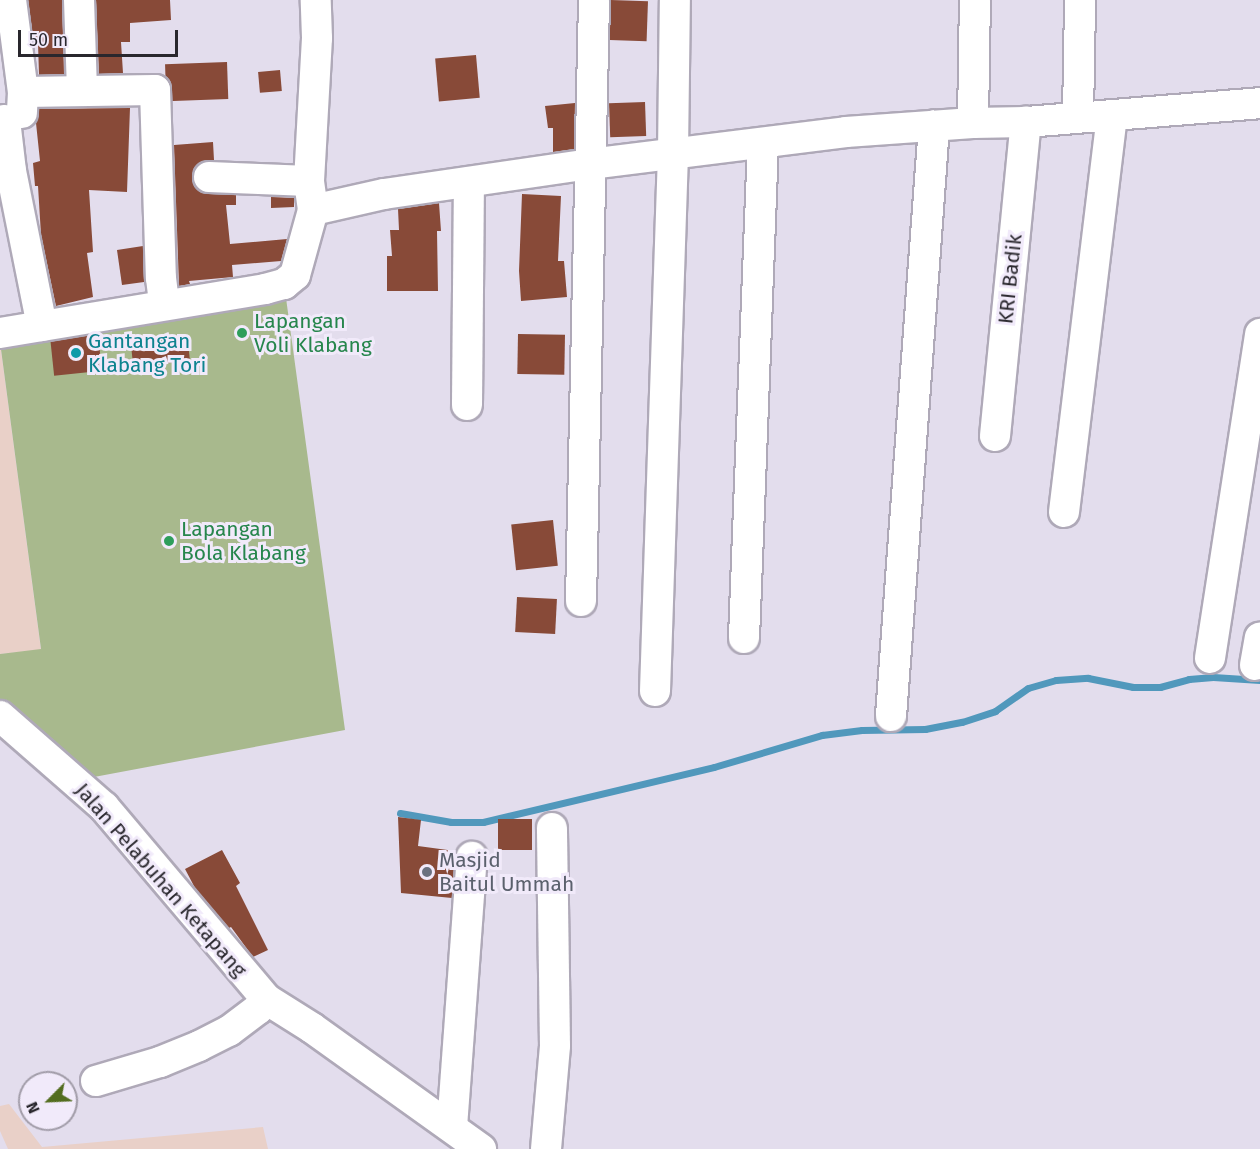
<!DOCTYPE html>
<html>
<head>
<meta charset="utf-8">
<style>
	body { margin:0 }
	#map { position:relative; width:1260px; height:1149px; overflow:hidden; background:#e3dded; font-family:"Fira Sans",sans-serif }
	div>[style] { position:absolute }
	.education>* { inset:0; background:#e9d0c8 }
	.green>* { inset:0; background:#a8b98d }
	.stream>* { height:7px; margin:-3.5px; padding:0 3.5px; transform-origin:3.5px; border-radius:3.5px; background:#5198bc }
	.building>* { inset:0; background:#884a38; transform-origin:0 0 }
	.roads { filter:drop-shadow(2px 0 #afa9b8) drop-shadow(-2px 0 #afa9b8) drop-shadow(0 2px #afa9b8) drop-shadow(0 -2px #afa9b8) }
	.minor>* { height:30px; margin:-15px; padding:0 15px; transform-origin:15px; border-radius:15px; background:#fff }
	.dots>* { width:16px; height:16px; translate:-50% -50%; box-sizing:border-box; border:3px solid #f1eafa; border-radius:50% }
	span { translate:-50% -50%; white-space:nowrap; text-align:center; line-height:1.15; -webkit-text-stroke:6px #f1eafa; paint-order:stroke }
	.street-label { font-size:21px; color:#29272d }
	.leisure-label { font-size:21px; color:#27864d }
	.left { translate:0 -50%; text-align:left }
	.culture-label { font-size:21px; color:#0d838f }
	.worship-label { font-size:21px; color:#5b616d }
	.north { position:absolute; left:18px; top:1071px; width:60px; height:60px; box-sizing:border-box; background:#f1eafa; border:2px solid #a19ca8; border-radius:50%; rotate:246deg; font-size:16px; font-weight:700; line-height:24px; text-align:center; color:#29272d }
	.north::after { content:''; display:block; margin:auto; width:21px; height:27px; background:#536d1f; clip-path:polygon(50% 0,100% 100%,50% 72%,0 100%) }
	.scale { position:absolute; left:18px; top:30px; width:160px; height:27px; box-sizing:border-box; border:3px solid #29272d; border-top:0; padding-left:8px; font-size:18px; line-height:21px; white-space:nowrap; color:#29272d; -webkit-text-stroke:4px #f1eafa; paint-order:stroke }
</style>
</head>
<body>
<div id="map">
	<div class="education">
		<div style="clip-path:polygon(0 343px,41px 650px,0 654px)"></div>
		<div style="clip-path:polygon(9px 1104px,42px 1147px,263px 1127px,268px 1149px,8px 1149px,0 1131px,0 1106px)"></div>
	</div>
	<div class="green">
		<div style="clip-path:polygon(286px 298px,345px 730px,94px 777px,0 699px,0 654px,41px 649px,0 342px)"></div>
	</div>
	<div class="stream">
		<div style="left:400px;top:813px;width:52px;rotate:10deg"></div>
		<div style="left:451px;top:822px;width:32px"></div>
		<div style="left:483px;top:822px;width:237px;rotate:-13.4deg"></div>
		<div style="left:714px;top:767px;width:113px;rotate:-16.5deg"></div>
		<div style="left:822px;top:735px;width:40px;rotate:-7.1deg"></div>
		<div style="left:862px;top:730px;width:63px;rotate:-0.9deg"></div>
		<div style="left:925px;top:729px;width:38px;rotate:-11deg"></div>
		<div style="left:962px;top:722px;width:35px;rotate:-18deg"></div>
		<div style="left:995px;top:711px;width:40px;rotate:-34.9deg"></div>
		<div style="left:1028px;top:688px;width:29px;rotate:-16deg"></div>
		<div style="left:1056px;top:680px;width:32px;rotate:-4deg"></div>
		<div style="left:1088px;top:678px;width:46px;rotate:11.3deg"></div>
		<div style="left:1133px;top:687px;width:27px"></div>
		<div style="left:1160px;top:687px;width:30px;rotate:-15deg"></div>
		<div style="left:1189px;top:679px;width:24px;rotate:-5deg"></div>
		<div style="left:1213px;top:677px;width:47px;rotate:3.7deg"></div>
	</div>
	<div class="building">
		<div style="clip-path:polygon(28px 0,62px 0,64px 74px,39px 75px,38px 43px,34px 44px)"></div>
		<div style="clip-path:polygon(96px 0,170px 0,171px 20px,130px 23px,130px 42px,121px 42px,123px 73px,99px 74px)"></div>
		<div style="left:611px;top:0;width:37px;height:40px;rotate:2deg"></div>
		<div style="left:476px;top:55px;width:43px;height:41px;rotate:85deg"></div>
		<div style="left:227px;top:62px;width:37px;height:62px;rotate:88deg"></div>
		<div style="left:280px;top:70px;width:21px;height:22px;rotate:85deg"></div>
		<div style="left:645px;top:102px;width:34px;height:36px;rotate:88deg"></div>
		<div style="clip-path:polygon(575px 103px,574px 149px,553px 152px,553px 128px,548px 128px,545px 106px)"></div>
		<div style="clip-path:polygon(130px 108px,127px 192px,89px 190px,93px 252px,87px 253px,93px 297px,56px 306px,41px 235px,38px 186px,35px 186px,33px 163px,40px 161px,36px 123px,39px 109px)"></div>
		<div style="clip-path:polygon(213px 142px,214px 160px,201px 162px,194px 168px,192px 177px,194px 186px,200px 192px,236px 195px,236px 205px,226px 205px,230px 244px,287px 239px,281px 261px,232px 265px,233px 277px,189px 281px,190px 284px,179px 286px,174px 145px)"></div>
		<div style="clip-path:polygon(522px 194px,561px 196px,558px 261px,564px 261px,567px 297px,521px 301px,519px 271px)"></div>
		<div style="clip-path:polygon(271px 197px,294px 198px,294px 207px,271px 208px)"></div>
		<div style="clip-path:polygon(439px 203px,441px 231px,437px 231px,438px 291px,387px 291px,387px 256px,392px 256px,390px 230px,399px 230px,398px 209px)"></div>
		<div style="clip-path:polygon(143px 246px,144px 282px,122px 285px,117px 250px)"></div>
		<div style="left:98px;top:334px;width:37px;height:48px;rotate:84deg"></div>
		<div style="left:518px;top:334px;width:47px;height:40px;rotate:1deg"></div>
		<div style="left:188px;top:342px;width:19px;height:57px;rotate:84deg"></div>
		<div style="left:553px;top:520px;width:46px;height:42px;rotate:84deg"></div>
		<div style="left:517px;top:597px;width:40px;height:35px;rotate:3deg"></div>
		<div style="clip-path:polygon(398px 817px,421px 820px,418px 846px,455px 851px,452px 898px,401px 893px)"></div>
		<div style="left:498px;top:819px;width:34px;height:31px"></div>
		<div style="clip-path:polygon(222px 850px,240px 883px,236px 886px,268px 950px,253px 957px,231px 927px,229px 928px,195px 888px,185px 869px)"></div>
	</div>
	<div class="roads">
		<div class="minor">
			<div style="left:11px;top:0;width:93px;rotate:82.6deg"></div>
			<div style="left:23px;top:92px;width:21px;rotate:93deg"></div>
			<div style="left:79px;top:0;width:91px;rotate:88.1deg"></div>
			<div style="left:23px;top:92px;width:132px;rotate:-0.9deg"></div>
			<div style="left:155px;top:90px;width:188px;rotate:88.2deg"></div>
			<div style="left:161px;top:278px;width:26px;rotate:83deg"></div>
			<div style="left:1078px;top:117px;width:117px;rotate:-89deg"></div>
			<div style="left:5px;top:120px;width:51px;rotate:83.3deg"></div>
			<div style="left:11px;top:171px;width:158px;rotate:78.7deg"></div>
			<div style="left:973px;top:123px;width:123px;rotate:-89.1deg"></div>
			<div style="left:209px;top:177px;width:100px;rotate:2.3deg"></div>
			<div style="left:313px;top:210px;width:73px;rotate:-12.7deg"></div>
			<div style="left:384px;top:194px;width:208px;rotate:-8.3deg"></div>
			<div style="left:590px;top:164px;width:258px;rotate:-7.1deg"></div>
			<div style="left:846px;top:132px;width:127px;rotate:-4.1deg"></div>
			<div style="left:973px;top:123px;width:53px;rotate:-1.1deg"></div>
			<div style="left:1026px;top:122px;width:235px;rotate:-4.6deg"></div>
			<div style="left:0;top:333px;width:269px;rotate:-9.4deg"></div>
			<div style="left:265px;top:289px;width:20px;rotate:-15deg"></div>
			<div style="left:284px;top:284px;width:14px;rotate:-39deg"></div>
			<div style="left:295px;top:275px;width:67px;rotate:-74.5deg"></div>
			<div style="left:313px;top:210px;width:29px;rotate:-98deg"></div>
			<div style="left:309px;top:181px;width:143px;rotate:-86.8deg"></div>
			<div style="left:317px;top:38px;width:38px;rotate:-92deg"></div>
			<div style="left:467px;top:405px;width:223px;rotate:-89.5deg"></div>
			<div style="left:995px;top:436px;width:316px;rotate:-84.4deg"></div>
			<div style="left:1064px;top:512px;width:400px;rotate:-83.1deg"></div>
			<div style="left:581px;top:601px;width:601px;rotate:-88.76deg"></div>
			<div style="left:744px;top:638px;width:495px;rotate:-87.8deg"></div>
			<div style="left:1210px;top:658px;width:328px;rotate:-81.2deg"></div>
			<div style="left:1255px;top:665px;width:28px;rotate:-80deg"></div>
			<div style="left:655px;top:691px;width:537px;rotate:-88.08deg"></div>
			<div style="left:673px;top:154px;width:154px;rotate:-89.3deg"></div>
			<div style="left:0;top:716px;width:138px;rotate:41.2deg"></div>
			<div style="left:104px;top:807px;width:251px;rotate:49.8deg"></div>
			<div style="left:266px;top:999px;width:54px;rotate:32.2deg"></div>
			<div style="left:312px;top:1028px;width:208px;rotate:35.6deg"></div>
			<div style="left:891px;top:716px;width:592px;rotate:-85.83deg"></div>
			<div style="left:96px;top:1081px;width:67px;rotate:-16.5deg"></div>
			<div style="left:160px;top:1062px;width:42px;rotate:-22.3deg"></div>
			<div style="left:199px;top:1046px;width:34px;rotate:-27deg"></div>
			<div style="left:229px;top:1031px;width:36px;rotate:-37deg"></div>
			<div style="left:258px;top:1009px;width:13px;rotate:-51deg"></div>
			<div style="left:452px;top:1127px;width:271px;rotate:-85.8deg"></div>
			<div style="left:546px;top:1149px;width:103px;rotate:-85deg"></div>
			<div style="left:555px;top:1046px;width:218px;rotate:-90.8deg"></div>
		</div>
	</div>
	<div class="dots">
		<div style="left:242px;top:333px;background:#2e9e5b"></div>
		<div style="left:76px;top:353px;background:#0f9aa8"></div>
		<div style="left:169px;top:541px;background:#2e9e5b"></div>
		<div style="left:427px;top:872px;background:#6b7280"></div>
	</div>
	<div class="street-label">
		<span style="left:1010px;top:279px;rotate:-84deg">KRI Badik</span>
		<span style="left:161px;top:880px;rotate:49deg">Jalan Pelabuhan Ketapang</span>
	</div>
	<div class="leisure-label">
		<span class="left" style="left:254px;top:333px">Lapangan<br>Voli Klabang</span>
		<span class="left" style="left:181px;top:541px">Lapangan<br>Bola Klabang</span>
	</div>
	<div class="culture-label">
		<span class="left" style="left:88px;top:353px">Gantangan<br>Klabang Tori</span>
	</div>
	<div class="worship-label">
		<span class="left" style="left:439px;top:872px">Masjid<br>Baitul Ummah</span>
	</div>
	<div class="north">N</div>
	<div class="scale">50 m</div>
</div>
</body>
</html>
